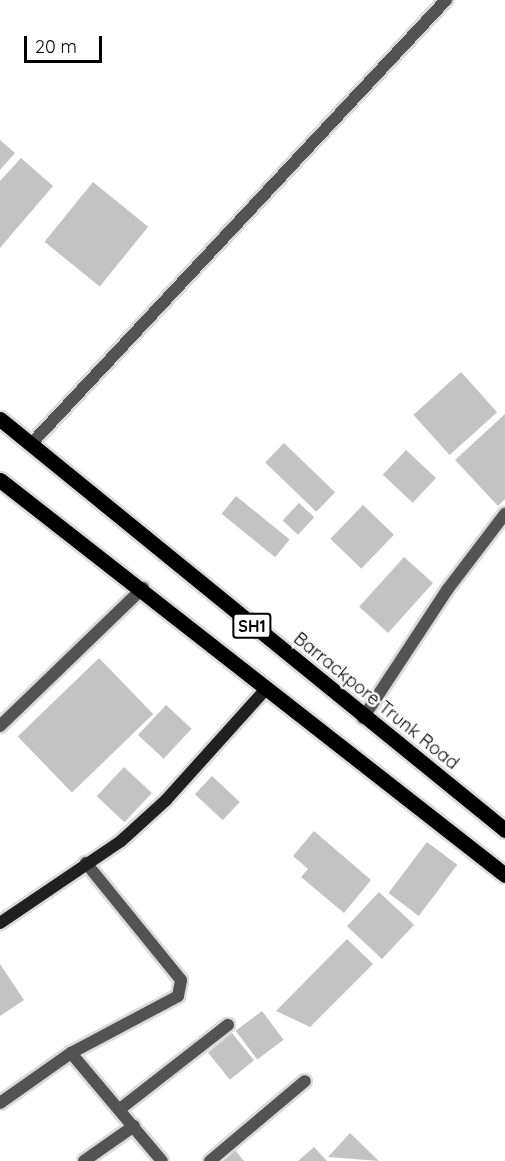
<!DOCTYPE html>
<html>
<head>
<meta charset="utf-8">
<style>
	body { margin:0 }
	#map { position:relative; width:505px; height:1161px; overflow:hidden; background:#fff; font-family:Quicksand,sans-serif }
	div>[style] { position:absolute }
	.building>* { inset:0; background:#c3c3c3; transform-origin:0 0 }
	.roads { filter:drop-shadow(2px 0 #dbdbdb) drop-shadow(-2px 0 #dbdbdb) drop-shadow(0 2px #dbdbdb) drop-shadow(0 -2px #dbdbdb) }
	.lane>* { height:12px; margin:-6px; padding:0 6px; transform-origin:6px; border-radius:6px; background:#535353 }
	.street>* { height:12px; margin:-6px; padding:0 6px; transform-origin:6px; border-radius:6px; background:#535353 }
	.secondary>* { height:12px; margin:-6px; padding:0 6px; transform-origin:6px; border-radius:6px; background:#202020 }
	.primary>* { height:15px; margin:-7.5px; padding:0 7.5px; transform-origin:7.5px; border-radius:7.5px; background:#000 }
	span { translate:-50% -50%; white-space:nowrap; text-align:center; line-height:1.15; -webkit-text-stroke:5px #fff; paint-order:stroke }
	.shield-label span { padding:2px 4px; background:#fff; border:2px solid; border-radius:4px; -webkit-text-stroke-width:0 }
	.shield-label { font-size:16px; color:#000; font-weight:700 }
	.street-label { font-size:18px; color:#000 }
	.scale { position:absolute; left:24px; top:36px; width:78px; height:27px; box-sizing:border-box; border:3px solid #000; border-top:0; padding-left:8px; font-size:18px; line-height:21px; white-space:nowrap; color:#000; -webkit-text-stroke:4px #fff; paint-order:stroke }
</style>
</head>
<body>
<div id="map">
	<div class="building">
		<div style="clip-path:polygon(0 140px,15px 153px,0 170px)"></div>
		<div style="clip-path:polygon(21px 158px,53px 186px,0 248px,0 181px)"></div>
		<div style="left:93px;top:182px;width:71px;height:77px;rotate:39deg"></div>
		<div style="left:461px;top:372px;width:54px;height:64px;rotate:48deg"></div>
		<div style="clip-path:polygon(505px 414px,505px 499px,498px 506px,455px 460px)"></div>
		<div style="left:284px;top:443px;width:71px;height:27px;rotate:44deg"></div>
		<div style="left:406px;top:450px;width:41px;height:34px;rotate:43deg"></div>
		<div style="left:236px;top:496px;width:69px;height:23px;rotate:39deg"></div>
		<div style="left:299px;top:503px;width:21px;height:24px;rotate:43deg"></div>
		<div style="left:363px;top:505px;width:43px;height:47px;rotate:44deg"></div>
		<div style="left:404px;top:557px;width:39px;height:67px;rotate:42deg"></div>
		<div style="left:99px;top:658px;width:78px;height:113px;rotate:46deg"></div>
		<div style="left:166px;top:705px;width:35px;height:41px;rotate:43deg"></div>
		<div style="left:124px;top:767px;width:38px;height:40px;rotate:43deg"></div>
		<div style="left:212px;top:776px;width:38px;height:25px;rotate:43deg"></div>
		<div style="clip-path:polygon(314px 831px,371px 880px,344px 913px,301px 877px,308px 869px,293px 856px)"></div>
		<div style="left:427px;top:842px;width:38px;height:64px;rotate:37deg"></div>
		<div style="left:379px;top:892px;width:48px;height:47px;rotate:43deg"></div>
		<div style="clip-path:polygon(347px 939px,373px 964px,310px 1027px,276px 1011px)"></div>
		<div style="clip-path:polygon(0 964px,24px 1000px,0 1016px)"></div>
		<div style="left:262px;top:1011px;width:36px;height:33px;rotate:53deg"></div>
		<div style="left:232px;top:1033px;width:35px;height:31px;rotate:51deg"></div>
		<div style="clip-path:polygon(350px 1133px,379px 1161px,328px 1157px)"></div>
		<div style="clip-path:polygon(314px 1147px,327px 1161px,298px 1161px)"></div>
		<div style="clip-path:polygon(235px 1150px,244px 1161px,223px 1161px)"></div>
	</div>
	<div class="roads">
		<div class="lane">
			<div style="left:31px;top:444px;width:608px;rotate:-46.93deg"></div>
		</div>
		<div class="street">
			<div style="left:363px;top:718px;width:153px;rotate:-56.7deg"></div>
			<div style="left:447px;top:590px;width:96px;rotate:-52.7deg"></div>
			<div style="left:0;top:726px;width:199px;rotate:-44deg"></div>
			<div style="left:71px;top:1053px;width:121px;rotate:-28deg"></div>
			<div style="left:178px;top:996px;width:16px;rotate:-79deg"></div>
			<div style="left:181px;top:980px;width:151px;rotate:-129.1deg"></div>
			<div style="left:0;top:1103px;width:87px;rotate:-35.2deg"></div>
			<div style="left:71px;top:1053px;width:141px;rotate:49.9deg"></div>
			<div style="left:120px;top:1109px;width:137px;rotate:-37.9deg"></div>
			<div style="left:84px;top:1161px;width:61px;rotate:-35deg"></div>
			<div style="left:210px;top:1161px;width:124px;rotate:-40.1deg"></div>
		</div>
		<div class="secondary">
			<div style="left:0;top:923px;width:146px;rotate:-34.1deg"></div>
			<div style="left:121px;top:841px;width:61px;rotate:-42.3deg"></div>
			<div style="left:166px;top:800px;width:149px;rotate:-48deg"></div>
		</div>
		<div class="primary">
			<div style="left:0;top:419px;width:651px;rotate:39.14deg"></div>
			<div style="left:0;top:480px;width:641px;rotate:38.03deg"></div>
		</div>
	</div>
	<div class="shield-label">
		<span style="left:252px;top:626px">SH1</span>
	</div>
	<div class="street-label">
		<span style="left:376px;top:701px;rotate:39deg">Barrackpore Trunk Road</span>
	</div>
	<div class="scale">20 m</div>
</div>
</body>
</html>
